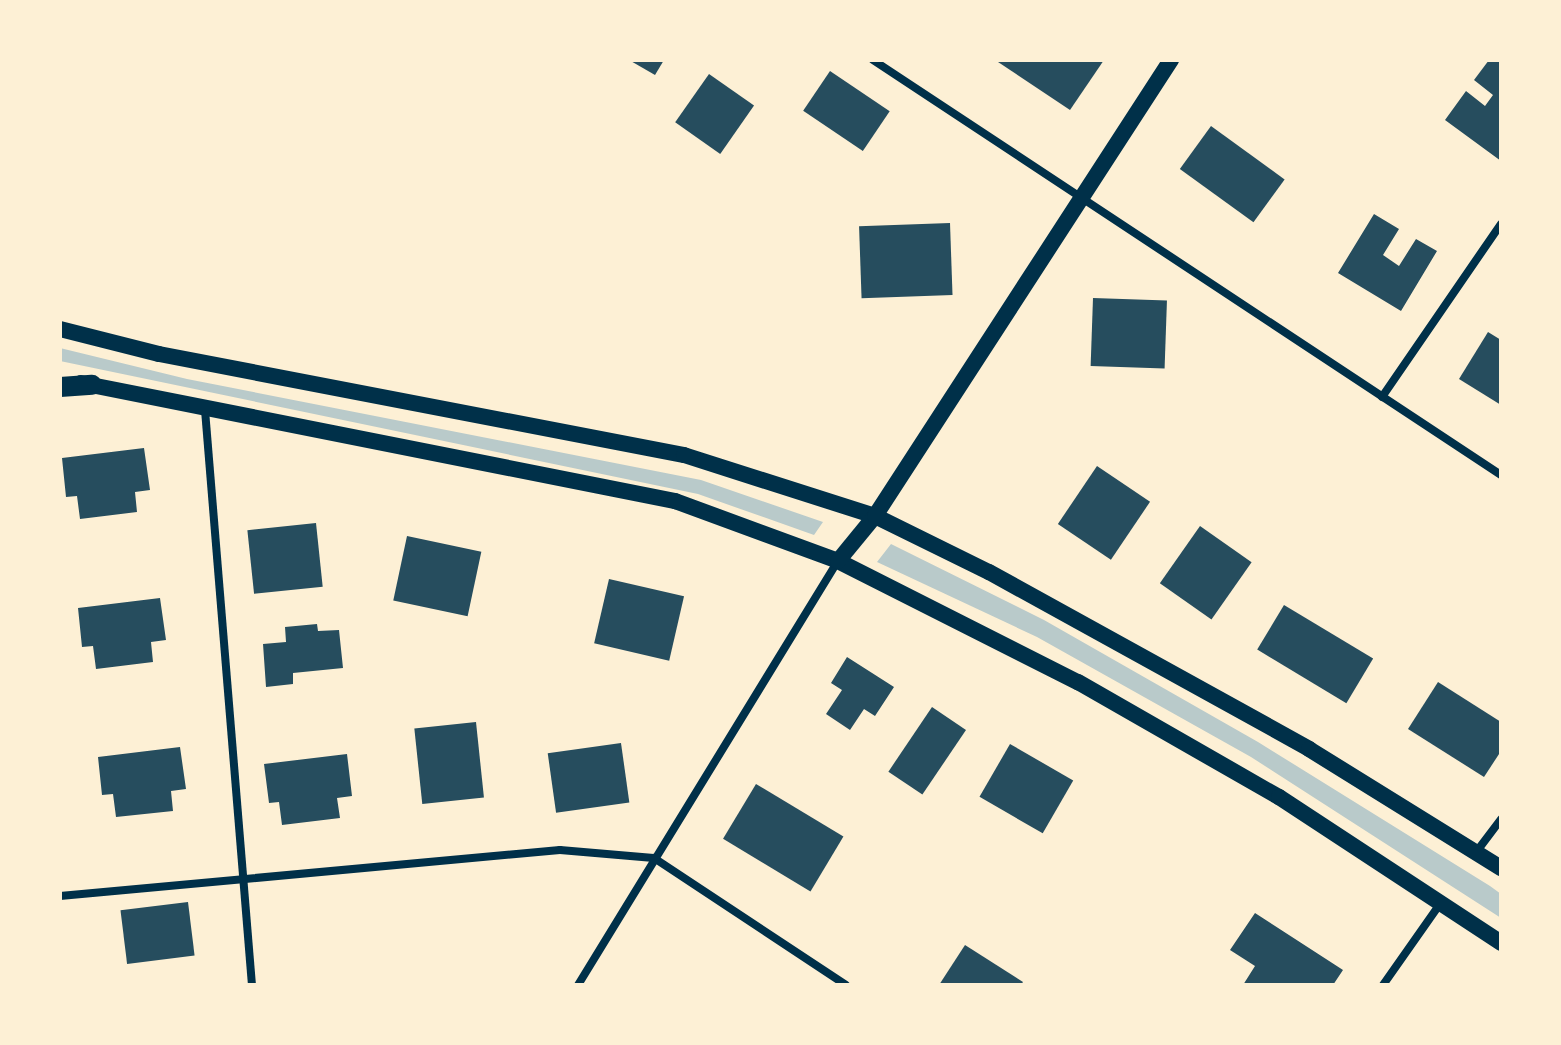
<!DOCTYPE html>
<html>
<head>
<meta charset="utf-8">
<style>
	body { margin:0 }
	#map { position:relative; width:1561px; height:1045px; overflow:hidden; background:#fdf0d5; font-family:Mulish,sans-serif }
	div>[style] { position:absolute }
	.green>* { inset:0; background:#b9caca }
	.building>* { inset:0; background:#264d5e; transform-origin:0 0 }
	.minor>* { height:8px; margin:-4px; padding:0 4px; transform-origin:4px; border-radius:4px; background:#003049 }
	.secondary>* { height:16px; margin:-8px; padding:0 8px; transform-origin:8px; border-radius:8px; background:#003049 }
	.primary>* { height:20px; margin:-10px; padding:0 10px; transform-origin:10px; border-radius:10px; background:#003049 }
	span { translate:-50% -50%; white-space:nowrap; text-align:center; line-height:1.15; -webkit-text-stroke:6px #fdf0d5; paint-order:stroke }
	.frame { position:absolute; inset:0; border:62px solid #fdf0d5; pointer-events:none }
</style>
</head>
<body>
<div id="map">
	<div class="green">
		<div style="clip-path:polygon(60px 348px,187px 379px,701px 480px,823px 522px,814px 535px,698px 494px,60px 361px)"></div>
		<div style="clip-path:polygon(891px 544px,1044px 620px,1258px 742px,1490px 886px,1501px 894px,1501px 918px,1251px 757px,1037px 637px,877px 562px)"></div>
	</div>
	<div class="building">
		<div style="clip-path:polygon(629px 60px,664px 60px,655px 75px)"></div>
		<div style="clip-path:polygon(995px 60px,1104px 60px,1070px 110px)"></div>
		<div style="clip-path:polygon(1489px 60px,1501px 60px,1501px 161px,1445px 120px,1466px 91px,1485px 106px,1493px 95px,1474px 80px)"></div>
		<div style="left:830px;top:71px;width:72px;height:48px;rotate:34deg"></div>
		<div style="left:709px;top:74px;width:55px;height:59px;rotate:35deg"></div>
		<div style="left:1211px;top:126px;width:91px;height:53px;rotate:36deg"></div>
		<div style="clip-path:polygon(1374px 214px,1399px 229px,1383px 255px,1399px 266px,1416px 239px,1437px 251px,1401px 311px,1338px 273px)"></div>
		<div style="left:950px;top:223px;width:72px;height:91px;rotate:88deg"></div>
		<div style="left:1093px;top:298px;width:74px;height:68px;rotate:2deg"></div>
		<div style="clip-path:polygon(1488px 332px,1501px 340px,1501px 405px,1459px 379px)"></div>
		<div style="clip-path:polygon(144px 448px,150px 490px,135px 492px,137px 512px,80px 519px,77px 496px,66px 497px,62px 458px)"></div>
		<div style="left:1097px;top:466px;width:64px;height:70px;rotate:34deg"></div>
		<div style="left:316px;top:523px;width:64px;height:69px;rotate:84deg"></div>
		<div style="left:1200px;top:526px;width:63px;height:70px;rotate:35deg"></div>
		<div style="left:407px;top:536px;width:76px;height:66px;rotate:12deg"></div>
		<div style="left:609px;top:579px;width:77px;height:66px;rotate:13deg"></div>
		<div style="clip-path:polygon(160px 598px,166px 640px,151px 642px,153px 662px,96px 669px,93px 646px,82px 647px,78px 608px)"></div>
		<div style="left:1284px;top:605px;width:104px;height:52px;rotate:31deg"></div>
		<div style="clip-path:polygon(317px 624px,318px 631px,339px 630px,343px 668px,293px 673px,293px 684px,266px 687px,263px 644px,286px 642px,285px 627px)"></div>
		<div style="clip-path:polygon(847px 657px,894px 687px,875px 716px,864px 709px,850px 730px,826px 714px,842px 690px,831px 683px)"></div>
		<div style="clip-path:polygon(1438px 682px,1501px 722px,1501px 751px,1484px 777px,1408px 729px)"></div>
		<div style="left:932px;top:707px;width:41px;height:78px;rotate:34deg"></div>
		<div style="left:476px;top:722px;width:76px;height:62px;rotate:84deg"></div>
		<div style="left:621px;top:743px;width:60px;height:74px;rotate:82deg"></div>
		<div style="left:1010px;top:744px;width:73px;height:61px;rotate:30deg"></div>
		<div style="clip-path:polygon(180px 747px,186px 789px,171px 791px,173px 811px,116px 817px,113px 794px,102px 795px,98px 757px)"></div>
		<div style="clip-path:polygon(347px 754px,352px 796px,337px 798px,340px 818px,282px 825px,279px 802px,269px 803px,264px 764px)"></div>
		<div style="left:756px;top:784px;width:102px;height:64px;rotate:31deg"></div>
		<div style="left:188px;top:902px;width:54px;height:68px;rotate:83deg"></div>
		<div style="clip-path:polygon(1255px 913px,1343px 970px,1333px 985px,1243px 985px,1255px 966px,1230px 950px)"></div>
		<div style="clip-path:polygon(965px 945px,1023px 982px,1021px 985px,939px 985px)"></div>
	</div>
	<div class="minor">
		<div style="left:873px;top:60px;width:753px;rotate:33.46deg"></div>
		<div style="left:1382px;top:397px;width:210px;rotate:-55.5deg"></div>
		<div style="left:205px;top:410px;width:577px;rotate:85.33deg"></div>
		<div style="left:1477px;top:851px;width:40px;rotate:-53deg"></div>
		<div style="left:60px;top:896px;width:502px;rotate:-5.26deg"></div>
		<div style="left:560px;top:850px;width:94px;rotate:4.9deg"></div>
		<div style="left:654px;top:858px;width:230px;rotate:33.5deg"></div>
		<div style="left:578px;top:985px;width:497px;rotate:-58.5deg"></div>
		<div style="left:1383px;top:985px;width:99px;rotate:-54.9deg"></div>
	</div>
	<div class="secondary">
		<div style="left:60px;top:329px;width:102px;rotate:14.2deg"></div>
		<div style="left:159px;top:354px;width:535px;rotate:10.89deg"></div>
		<div style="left:684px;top:455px;width:201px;rotate:17.7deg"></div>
		<div style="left:875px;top:516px;width:127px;rotate:26.2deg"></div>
		<div style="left:989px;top:572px;width:366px;rotate:28.9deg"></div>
		<div style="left:1309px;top:749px;width:226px;rotate:31.8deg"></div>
		<div style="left:81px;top:383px;width:606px;rotate:11.24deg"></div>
		<div style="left:675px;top:501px;width:174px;rotate:20.2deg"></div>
		<div style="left:838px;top:561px;width:269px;rotate:26.8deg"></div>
		<div style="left:1078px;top:682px;width:232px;rotate:29.8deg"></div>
		<div style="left:1279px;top:797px;width:266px;rotate:33.3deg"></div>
		<div style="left:838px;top:561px;width:58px;rotate:-50.6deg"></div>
		<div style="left:875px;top:516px;width:544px;rotate:-57.01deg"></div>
	</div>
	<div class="primary">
		<div style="left:60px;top:387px;width:32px;rotate:-4deg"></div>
	</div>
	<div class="frame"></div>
</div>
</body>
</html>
